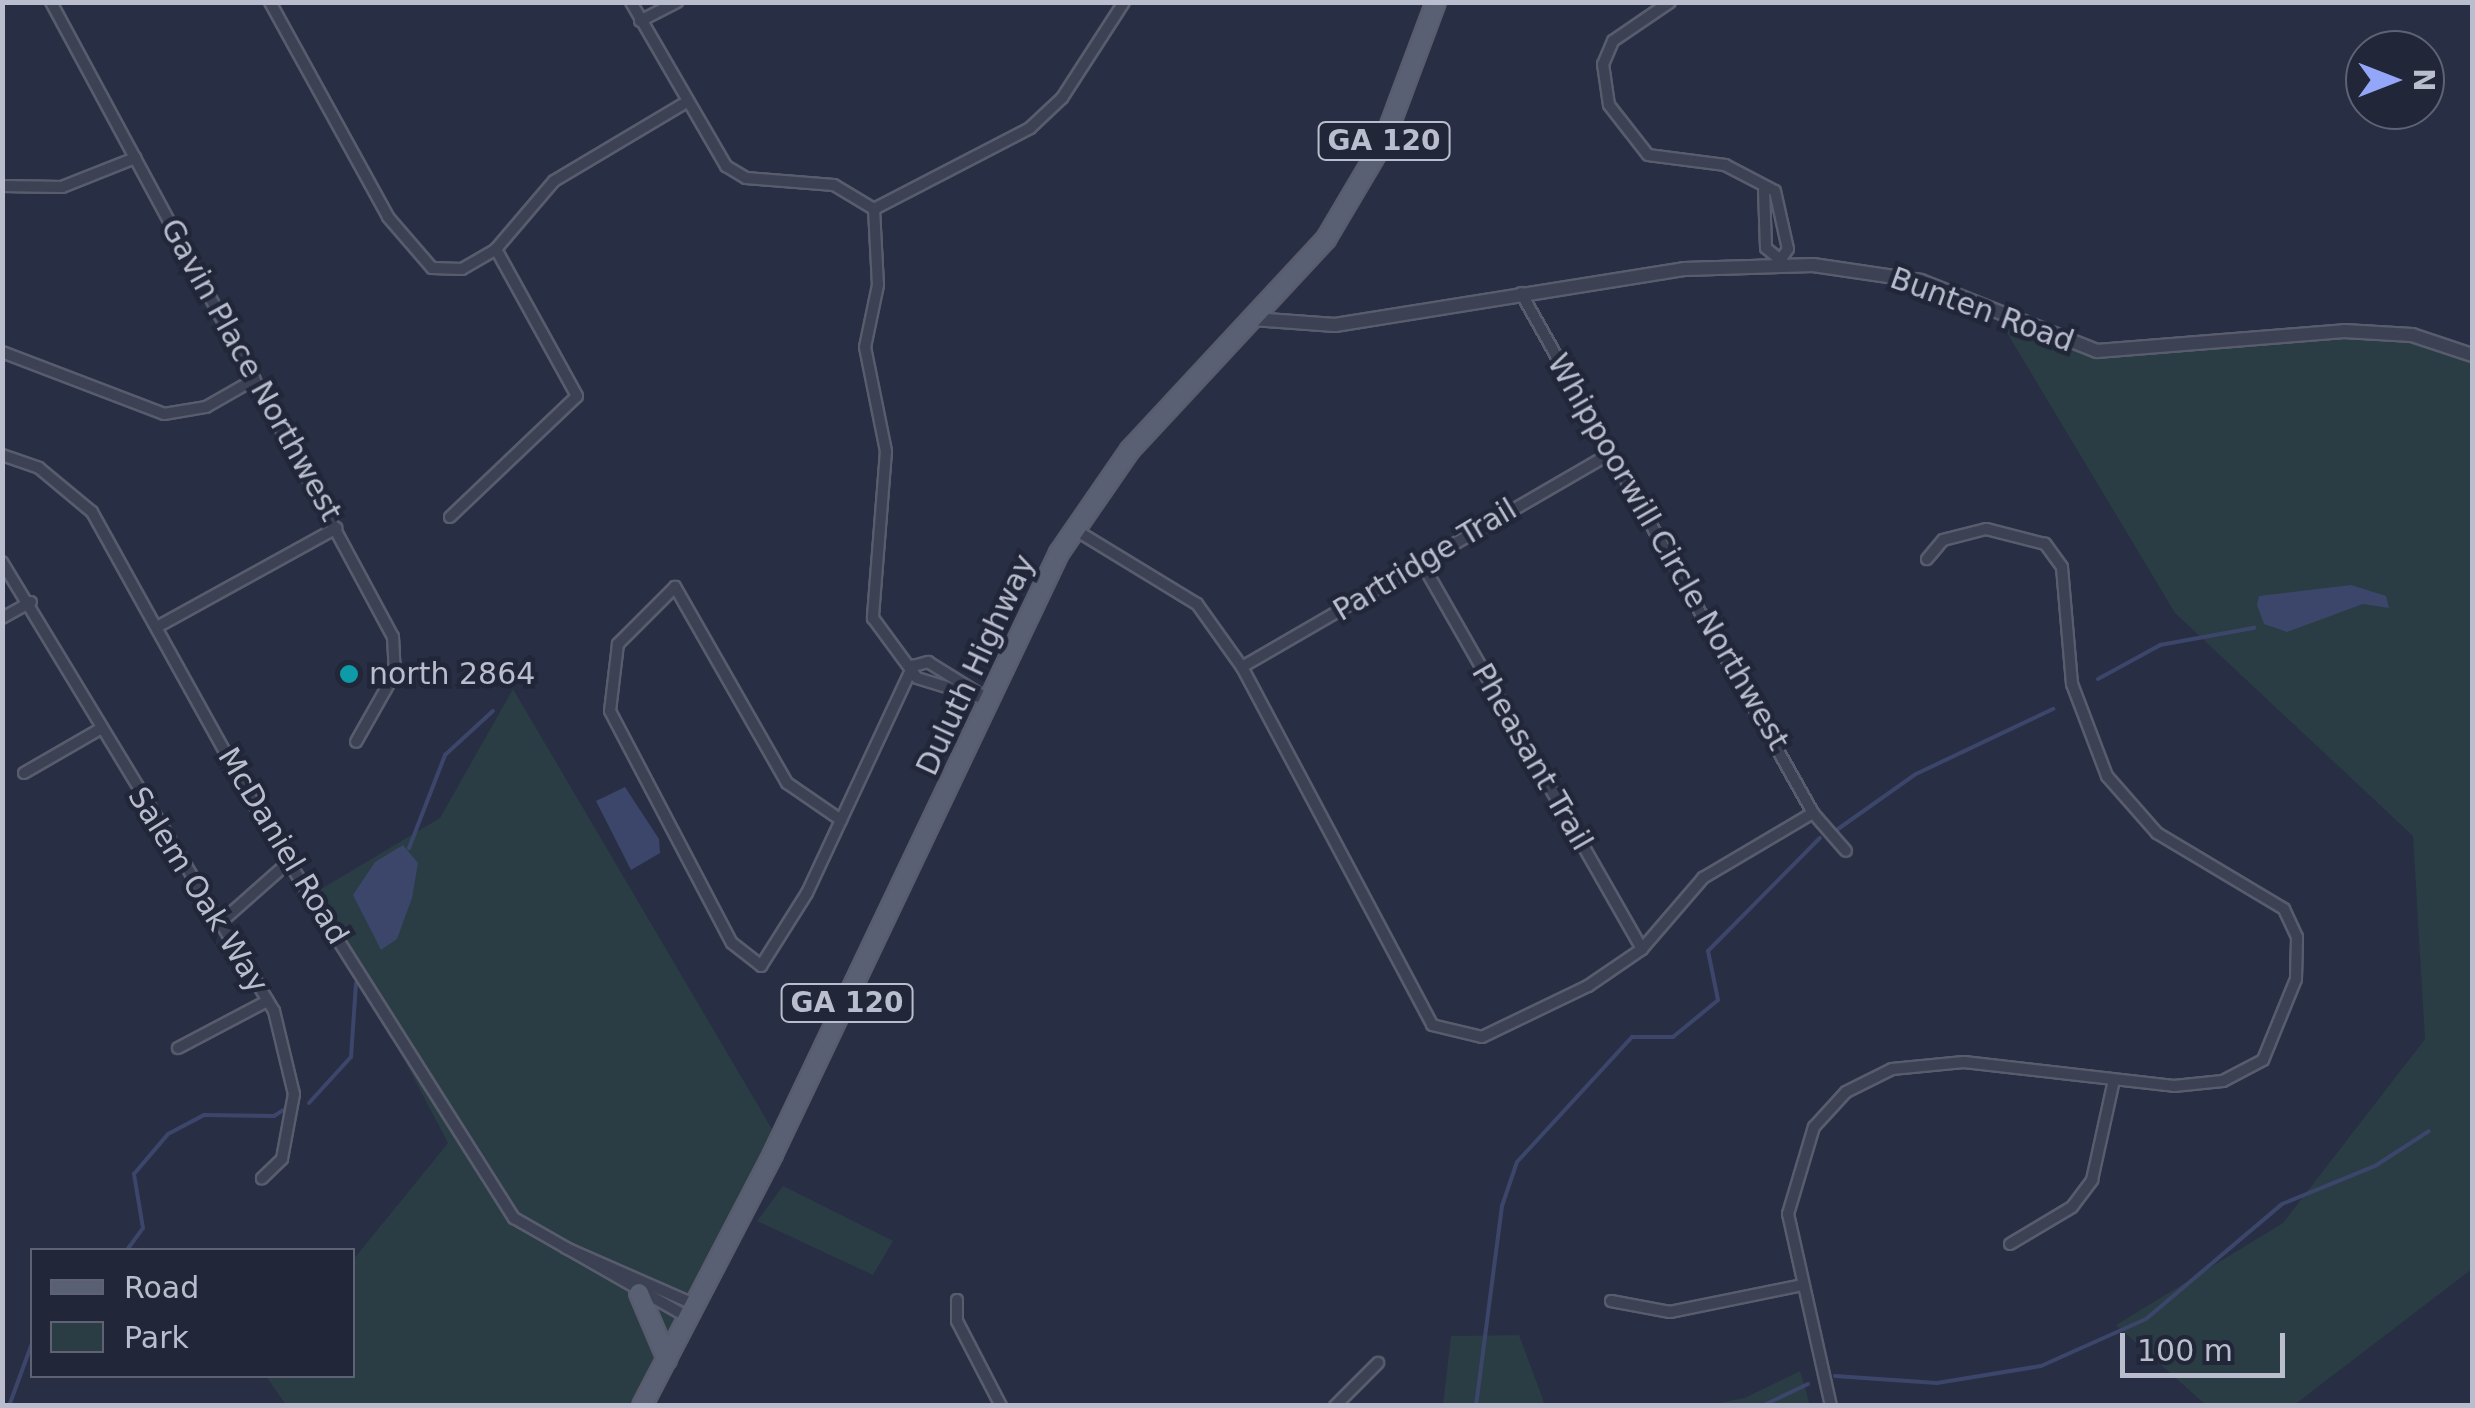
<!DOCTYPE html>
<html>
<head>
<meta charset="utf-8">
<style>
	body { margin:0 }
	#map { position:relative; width:2475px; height:1408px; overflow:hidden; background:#282e43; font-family:"DejaVu Sans",sans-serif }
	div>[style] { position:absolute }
	.green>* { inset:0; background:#2a3c44 }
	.water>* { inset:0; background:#3c466a }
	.stream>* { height:4px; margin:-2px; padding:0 2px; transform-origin:2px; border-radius:2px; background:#3c466a }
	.roads { filter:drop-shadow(2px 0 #585c6d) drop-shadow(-2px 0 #585c6d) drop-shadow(0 2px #585c6d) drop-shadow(0 -2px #585c6d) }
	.minor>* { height:10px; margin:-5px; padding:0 5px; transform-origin:5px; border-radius:5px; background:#3c4153 }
	.tertiary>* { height:12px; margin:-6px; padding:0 6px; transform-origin:6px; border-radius:6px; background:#3c4153 }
	.primary>* { height:18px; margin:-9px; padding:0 9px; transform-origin:9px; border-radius:9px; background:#5a6073 }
	.dots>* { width:28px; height:28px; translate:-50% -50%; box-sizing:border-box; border:5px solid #212639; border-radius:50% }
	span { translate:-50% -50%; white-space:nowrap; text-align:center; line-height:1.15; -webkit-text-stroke:9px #212639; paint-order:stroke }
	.shield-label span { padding:2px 8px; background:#212639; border:2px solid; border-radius:8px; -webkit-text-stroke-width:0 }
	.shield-label { font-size:28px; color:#babdcd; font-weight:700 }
	.street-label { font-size:30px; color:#babdcd }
	.poi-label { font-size:30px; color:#babdcd }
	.left { translate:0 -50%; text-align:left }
	.frame { position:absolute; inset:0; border:5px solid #babdcd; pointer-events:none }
	.legend { position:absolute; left:30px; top:1248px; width:325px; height:130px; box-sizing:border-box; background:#212639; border:2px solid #5e6274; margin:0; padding:12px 18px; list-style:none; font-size:30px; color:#babdcd }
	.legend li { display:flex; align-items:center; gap:20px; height:50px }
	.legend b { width:50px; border:2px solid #5e6274 }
	.north { position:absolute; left:2345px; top:30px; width:100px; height:100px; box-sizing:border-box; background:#212639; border:2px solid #5e6274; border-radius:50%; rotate:90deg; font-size:28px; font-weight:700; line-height:40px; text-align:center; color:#babdcd }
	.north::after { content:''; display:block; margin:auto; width:35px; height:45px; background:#94a6f7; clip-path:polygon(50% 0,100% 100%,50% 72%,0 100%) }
	.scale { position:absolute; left:2120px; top:1333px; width:165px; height:45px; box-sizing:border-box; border:5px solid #babdcd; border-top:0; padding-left:12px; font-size:30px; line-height:35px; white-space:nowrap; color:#babdcd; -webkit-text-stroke:8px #212639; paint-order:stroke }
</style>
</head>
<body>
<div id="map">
	<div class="green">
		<div style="clip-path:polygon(2000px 321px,2095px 359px,2320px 329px,2422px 343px,2472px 362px,2472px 1269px,2294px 1405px,2206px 1405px,2116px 1325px,2283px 1223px,2425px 1039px,2413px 836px,2175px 613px)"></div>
		<div style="clip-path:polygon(513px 689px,779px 1141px,639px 1405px,286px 1405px,266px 1376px,352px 1376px,353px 1260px,448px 1143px,316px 892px,440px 818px)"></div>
		<div style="clip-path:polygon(783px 1186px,893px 1241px,873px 1275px,757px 1221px)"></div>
		<div style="clip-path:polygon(1519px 1335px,1545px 1405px,1443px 1405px,1451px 1336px)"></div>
		<div style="clip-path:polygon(1800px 1371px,1810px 1405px,1708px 1405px,1745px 1398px)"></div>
	</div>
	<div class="water">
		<div style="clip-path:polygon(2351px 585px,2386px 596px,2389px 608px,2363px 604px,2287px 632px,2264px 624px,2257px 605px,2259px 596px)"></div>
		<div style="clip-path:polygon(625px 787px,659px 839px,660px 853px,631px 870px,596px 801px)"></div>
		<div style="clip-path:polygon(403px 845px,418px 863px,412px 898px,397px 939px,381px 950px,353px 895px,375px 862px)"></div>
	</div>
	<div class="stream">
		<div style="left:2098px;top:679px;width:71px;rotate:-28.7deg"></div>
		<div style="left:2160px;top:645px;width:96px;rotate:-10.3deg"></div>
		<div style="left:1838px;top:829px;width:95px;rotate:-35.2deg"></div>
		<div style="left:1916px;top:774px;width:152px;rotate:-25.4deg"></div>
		<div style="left:409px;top:848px;width:100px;rotate:-68.8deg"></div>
		<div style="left:445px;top:755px;width:65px;rotate:-42.5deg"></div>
		<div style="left:309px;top:1103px;width:62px;rotate:-47.6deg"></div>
		<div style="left:351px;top:1057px;width:74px;rotate:-86.1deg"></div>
		<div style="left:127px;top:1250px;width:27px;rotate:-54deg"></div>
		<div style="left:143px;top:1228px;width:55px;rotate:-99.5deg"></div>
		<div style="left:134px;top:1174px;width:52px;rotate:-49.6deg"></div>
		<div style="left:168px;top:1134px;width:41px;rotate:-27.8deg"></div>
		<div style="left:204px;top:1115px;width:70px;rotate:0.8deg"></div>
		<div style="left:274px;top:1116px;width:15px;rotate:-32deg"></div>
		<div style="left:1835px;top:1376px;width:102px;rotate:3.9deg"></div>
		<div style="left:1937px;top:1383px;width:105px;rotate:-9.3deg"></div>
		<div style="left:2041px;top:1366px;width:115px;rotate:-24.1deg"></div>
		<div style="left:2146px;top:1319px;width:178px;rotate:-40.2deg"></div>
		<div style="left:2282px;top:1204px;width:100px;rotate:-22.2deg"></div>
		<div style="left:2375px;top:1166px;width:64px;rotate:-32.9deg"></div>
		<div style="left:9px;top:1406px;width:67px;rotate:-69.9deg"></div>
		<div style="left:1476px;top:1406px;width:202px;rotate:-82.6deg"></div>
		<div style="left:1502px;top:1206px;width:46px;rotate:-71.2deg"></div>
		<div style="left:1517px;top:1162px;width:170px;rotate:-47.4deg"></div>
		<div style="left:1632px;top:1037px;width:41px"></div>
		<div style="left:1673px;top:1037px;width:58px;rotate:-39.4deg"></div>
		<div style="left:1718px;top:1000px;width:50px;rotate:-101.5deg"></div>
		<div style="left:1708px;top:951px;width:159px;rotate:-45.3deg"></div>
		<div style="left:1762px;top:1406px;width:51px;rotate:-25.6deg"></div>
	</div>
	<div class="roads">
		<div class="minor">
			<div style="left:51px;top:2px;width:721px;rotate:61.69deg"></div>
			<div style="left:393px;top:637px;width:36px;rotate:87deg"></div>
			<div style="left:395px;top:673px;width:79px;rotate:119.5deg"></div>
			<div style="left:270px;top:2px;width:245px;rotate:61.2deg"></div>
			<div style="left:388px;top:217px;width:67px;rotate:49.2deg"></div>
			<div style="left:432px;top:268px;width:30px;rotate:2deg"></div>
			<div style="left:462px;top:269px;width:39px;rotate:-30deg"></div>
			<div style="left:496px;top:249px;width:89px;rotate:-49.5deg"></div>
			<div style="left:554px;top:181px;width:150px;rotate:-30.8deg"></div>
			<div style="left:631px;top:2px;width:190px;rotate:59.9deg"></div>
			<div style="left:726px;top:166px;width:23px;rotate:31deg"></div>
			<div style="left:746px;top:178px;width:88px;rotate:4.5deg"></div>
			<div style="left:834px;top:185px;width:47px;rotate:31deg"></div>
			<div style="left:1670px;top:2px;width:69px;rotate:145.6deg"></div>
			<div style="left:1613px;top:41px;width:25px;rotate:113deg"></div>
			<div style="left:1603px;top:64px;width:41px;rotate:81.7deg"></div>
			<div style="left:1609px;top:105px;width:63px;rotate:52deg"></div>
			<div style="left:1648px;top:155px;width:78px;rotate:7.4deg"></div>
			<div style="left:1725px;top:165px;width:56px;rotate:27.5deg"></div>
			<div style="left:1775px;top:191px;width:59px;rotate:77.4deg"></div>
			<div style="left:1788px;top:249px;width:19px;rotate:125deg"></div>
			<div style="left:640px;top:21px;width:42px;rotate:-27.2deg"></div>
			<div style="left:2px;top:186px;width:60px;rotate:1deg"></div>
			<div style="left:62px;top:187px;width:79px;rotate:-21.7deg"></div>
			<div style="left:1764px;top:190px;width:58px;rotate:88deg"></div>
			<div style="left:1766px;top:248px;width:16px;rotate:40deg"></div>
			<div style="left:874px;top:209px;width:76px;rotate:87deg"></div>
			<div style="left:878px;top:285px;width:63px;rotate:101.8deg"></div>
			<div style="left:865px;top:347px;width:106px;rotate:78.6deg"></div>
			<div style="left:886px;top:451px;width:168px;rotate:94.5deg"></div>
			<div style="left:873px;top:618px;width:74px;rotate:53.7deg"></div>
			<div style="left:917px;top:678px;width:75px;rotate:17deg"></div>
			<div style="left:874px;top:209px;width:176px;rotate:-27.4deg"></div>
			<div style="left:1030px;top:128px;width:44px;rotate:-43.2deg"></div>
			<div style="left:1062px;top:98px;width:114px;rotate:-57.1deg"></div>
			<div style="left:1521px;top:293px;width:596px;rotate:60.68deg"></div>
			<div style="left:1813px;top:813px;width:50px;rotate:49deg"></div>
			<div style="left:2px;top:352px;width:173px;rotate:20.9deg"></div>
			<div style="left:164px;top:414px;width:43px;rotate:-9.5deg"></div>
			<div style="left:206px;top:407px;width:56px;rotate:-29.7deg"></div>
			<div style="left:2px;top:455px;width:39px;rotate:19deg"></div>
			<div style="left:39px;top:468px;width:69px;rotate:39.7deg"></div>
			<div style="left:92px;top:512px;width:359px;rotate:61deg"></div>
			<div style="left:266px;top:826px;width:464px;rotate:57.7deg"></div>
			<div style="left:514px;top:1218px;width:202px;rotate:29.7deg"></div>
			<div style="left:450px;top:517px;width:175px;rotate:-43.6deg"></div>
			<div style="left:577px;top:396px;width:168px;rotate:-118.9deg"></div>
			<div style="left:1074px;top:529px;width:144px;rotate:31.4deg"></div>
			<div style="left:1197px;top:604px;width:77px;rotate:54.5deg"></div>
			<div style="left:1242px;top:667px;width:405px;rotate:62deg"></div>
			<div style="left:1432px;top:1025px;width:51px;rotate:13.5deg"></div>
			<div style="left:1482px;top:1037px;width:118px;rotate:-25.7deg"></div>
			<div style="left:1588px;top:986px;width:65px;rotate:-34.4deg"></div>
			<div style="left:1642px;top:949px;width:94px;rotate:-49.3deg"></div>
			<div style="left:1703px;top:878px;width:128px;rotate:-30.6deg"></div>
			<div style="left:2px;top:562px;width:525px;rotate:58.79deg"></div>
			<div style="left:274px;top:1011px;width:85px;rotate:76.5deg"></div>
			<div style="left:294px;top:1094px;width:66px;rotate:100.5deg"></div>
			<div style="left:282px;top:1159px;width:28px;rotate:136deg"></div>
			<div style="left:1423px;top:565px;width:442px;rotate:60.3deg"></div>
			<div style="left:2px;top:618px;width:33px;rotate:-29deg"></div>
			<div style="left:157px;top:627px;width:205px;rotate:-28.9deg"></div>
			<div style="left:913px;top:666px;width:16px;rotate:-15deg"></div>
			<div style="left:928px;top:662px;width:72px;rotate:31.9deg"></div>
			<div style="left:1242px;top:667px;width:424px;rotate:-30.1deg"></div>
			<div style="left:24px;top:773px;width:90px;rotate:-30deg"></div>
			<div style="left:841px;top:820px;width:65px;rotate:-145.6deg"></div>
			<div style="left:787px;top:783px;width:226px;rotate:-119.7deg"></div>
			<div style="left:675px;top:587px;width:81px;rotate:135deg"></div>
			<div style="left:618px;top:644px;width:67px;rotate:96.8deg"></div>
			<div style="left:610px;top:711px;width:262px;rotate:62.3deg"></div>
			<div style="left:732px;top:943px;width:37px;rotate:38deg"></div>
			<div style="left:761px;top:966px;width:86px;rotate:-57.8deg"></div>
			<div style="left:807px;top:893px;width:251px;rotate:-65deg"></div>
			<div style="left:221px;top:922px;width:92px;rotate:-41.5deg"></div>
			<div style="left:178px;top:1048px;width:101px;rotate:-27.8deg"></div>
			<div style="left:2010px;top:1244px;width:72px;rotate:-30.8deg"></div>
			<div style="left:2072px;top:1207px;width:34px;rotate:-53deg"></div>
			<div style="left:2092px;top:1180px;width:102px;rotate:-77.6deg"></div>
			<div style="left:566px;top:1248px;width:142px;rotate:23.7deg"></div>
			<div style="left:957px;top:1300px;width:21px;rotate:90deg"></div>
			<div style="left:957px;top:1321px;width:96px;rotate:62.6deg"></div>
			<div style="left:1611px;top:1301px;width:60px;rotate:10.6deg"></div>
			<div style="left:1670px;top:1312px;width:131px;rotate:-11.5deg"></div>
			<div style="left:1335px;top:1406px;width:61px;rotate:-45deg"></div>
			<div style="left:1831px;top:1406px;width:197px;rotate:-102.6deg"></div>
			<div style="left:1788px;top:1214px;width:91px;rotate:-73.4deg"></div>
			<div style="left:1814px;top:1127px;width:47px;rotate:-47.6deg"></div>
			<div style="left:1846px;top:1092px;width:51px;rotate:-26.6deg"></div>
			<div style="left:1892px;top:1069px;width:72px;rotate:-5.6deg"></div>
			<div style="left:1964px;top:1062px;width:211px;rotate:6.5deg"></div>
			<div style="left:2174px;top:1086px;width:49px;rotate:-5.8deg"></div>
			<div style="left:2223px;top:1081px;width:45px;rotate:-27.7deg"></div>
			<div style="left:2263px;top:1060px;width:87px;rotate:-67.8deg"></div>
			<div style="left:2296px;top:979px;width:42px;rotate:-88.6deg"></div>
			<div style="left:2297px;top:937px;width:31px;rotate:-115deg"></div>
			<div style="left:2284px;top:909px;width:148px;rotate:-149.1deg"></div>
			<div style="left:2157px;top:833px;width:76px;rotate:-131.3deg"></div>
			<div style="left:2107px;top:776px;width:98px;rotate:-110.8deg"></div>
			<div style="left:2072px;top:684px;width:117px;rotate:-94.9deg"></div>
			<div style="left:2062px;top:567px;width:29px;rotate:-126deg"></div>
			<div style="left:2045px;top:544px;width:61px;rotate:-165.7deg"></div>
			<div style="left:1986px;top:529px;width:44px;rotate:165.7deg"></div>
			<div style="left:1943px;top:540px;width:25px;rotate:130deg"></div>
		</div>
		<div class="tertiary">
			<div style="left:1253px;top:319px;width:82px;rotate:4.2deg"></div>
			<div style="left:1335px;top:325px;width:353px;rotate:-9.1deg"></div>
			<div style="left:1684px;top:269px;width:129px;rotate:-1.8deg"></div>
			<div style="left:1813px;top:265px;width:109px;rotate:8.4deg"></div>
			<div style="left:1921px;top:281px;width:189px;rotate:21.7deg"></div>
			<div style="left:2097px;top:351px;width:248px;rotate:-4.6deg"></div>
			<div style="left:2344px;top:331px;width:68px;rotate:3.4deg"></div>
			<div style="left:2412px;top:335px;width:63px;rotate:18.4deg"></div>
		</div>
		<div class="primary">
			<div style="left:639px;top:1293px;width:72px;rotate:67deg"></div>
			<div style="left:642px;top:1406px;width:284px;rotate:-62.5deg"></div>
			<div style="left:773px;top:1154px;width:666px;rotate:-64.55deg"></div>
			<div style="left:1059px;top:553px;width:125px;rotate:-55.4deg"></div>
			<div style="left:1130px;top:450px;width:288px;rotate:-47.1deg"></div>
			<div style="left:1326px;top:239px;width:114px;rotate:-59.4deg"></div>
			<div style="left:1384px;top:141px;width:148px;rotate:-69.5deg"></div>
		</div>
	</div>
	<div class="dots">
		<div style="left:349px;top:674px;background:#0f9aa8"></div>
	</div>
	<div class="shield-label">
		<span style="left:1384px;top:141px">GA 120</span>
		<span style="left:847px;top:1003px">GA 120</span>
	</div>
	<div class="street-label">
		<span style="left:1982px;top:310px;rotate:20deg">Bunten Road</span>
		<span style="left:251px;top:370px;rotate:61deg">Gavin Place Northwest</span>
		<span style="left:1668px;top:552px;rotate:60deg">Whippoorwill Circle Northwest</span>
		<span style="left:1425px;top:560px;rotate:-31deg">Partridge Trail</span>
		<span style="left:976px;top:665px;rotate:-65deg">Duluth Highway</span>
		<span style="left:1532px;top:757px;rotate:60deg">Pheasant Trail</span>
		<span style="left:283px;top:846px;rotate:59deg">McDaniel Road</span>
		<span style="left:198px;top:890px;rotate:58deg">Salem Oak Way</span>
	</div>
	<div class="poi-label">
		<span class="left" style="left:369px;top:674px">north 2864</span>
	</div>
	<div class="frame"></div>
	<ul class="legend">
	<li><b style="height:12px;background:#5a6073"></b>Road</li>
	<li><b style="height:28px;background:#2a3c44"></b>Park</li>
	</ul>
	<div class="north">N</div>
	<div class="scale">100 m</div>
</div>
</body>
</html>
